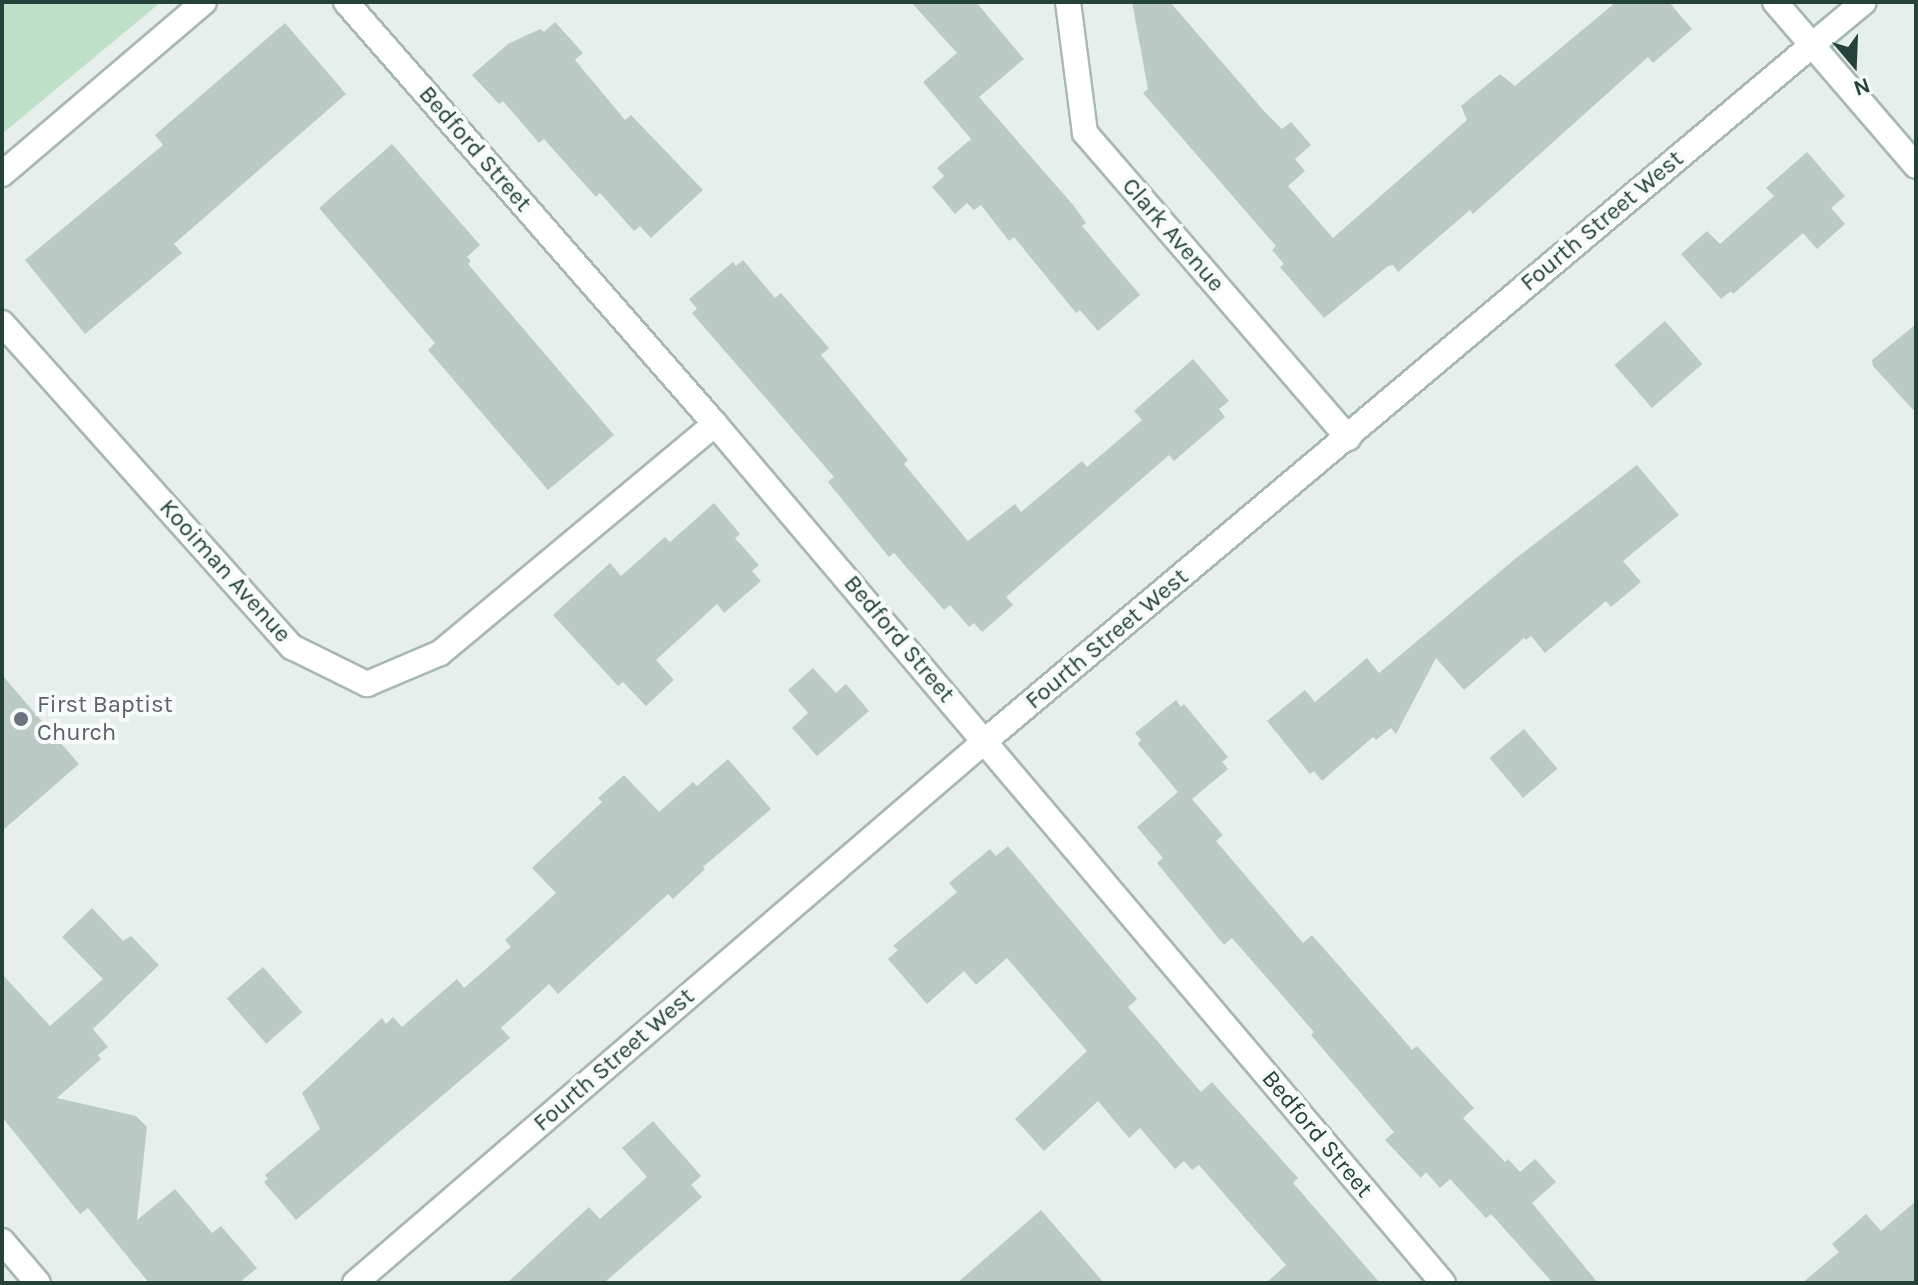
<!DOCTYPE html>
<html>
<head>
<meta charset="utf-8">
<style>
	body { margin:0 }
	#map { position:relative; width:1918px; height:1285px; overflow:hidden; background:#e6efeb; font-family:Karla,sans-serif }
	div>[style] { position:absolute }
	.green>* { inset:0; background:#bfe0c8 }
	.building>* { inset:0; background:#bbcac4; transform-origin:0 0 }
	.roads { filter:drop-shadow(2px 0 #a8b8b2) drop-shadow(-2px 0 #a8b8b2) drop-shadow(0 2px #a8b8b2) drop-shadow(0 -2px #a8b8b2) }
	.street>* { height:24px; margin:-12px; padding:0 12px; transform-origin:12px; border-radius:12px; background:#fff }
	.secondary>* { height:24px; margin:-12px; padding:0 12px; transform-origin:12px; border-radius:12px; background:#fff }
	.dots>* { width:22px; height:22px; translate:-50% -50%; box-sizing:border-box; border:4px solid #f7fbf9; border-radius:50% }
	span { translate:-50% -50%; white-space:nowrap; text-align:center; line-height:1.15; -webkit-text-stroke:8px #f7fbf9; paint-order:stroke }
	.street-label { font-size:24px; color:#24423a }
	.worship-label { font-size:24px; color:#5b616d }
	.left { translate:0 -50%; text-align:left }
	.frame { position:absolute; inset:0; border:4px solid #24423a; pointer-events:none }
	.north { position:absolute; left:1814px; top:24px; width:80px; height:80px; -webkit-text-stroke:6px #f7fbf9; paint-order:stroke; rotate:161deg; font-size:22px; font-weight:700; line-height:32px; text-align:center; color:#24423a }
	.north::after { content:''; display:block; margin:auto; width:28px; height:36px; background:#24423a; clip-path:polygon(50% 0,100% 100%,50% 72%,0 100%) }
</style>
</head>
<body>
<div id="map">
	<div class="green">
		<div style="clip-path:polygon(2px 2px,161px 2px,2px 134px)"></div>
	</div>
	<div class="building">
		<div style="clip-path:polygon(911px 2px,976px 2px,1024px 59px,979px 97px,1074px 206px,1086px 223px,1082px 226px,1140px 295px,1098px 331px,1080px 310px,1076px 313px,1014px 237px,1009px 241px,981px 205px,974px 210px,967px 203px,955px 214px,932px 187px,944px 176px,937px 168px,971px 139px,923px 82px,957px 53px)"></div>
		<div style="clip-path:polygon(1132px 2px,1170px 2px,1265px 112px,1282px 129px,1291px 122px,1311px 145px,1295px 159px,1305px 171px,1288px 186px,1333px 238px,1467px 120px,1461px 106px,1500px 74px,1515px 86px,1616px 2px,1669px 2px,1692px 29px,1653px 63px,1648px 57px,1473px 214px,1470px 210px,1398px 272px,1393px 265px,1388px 266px,1324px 318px,1280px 267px,1284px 264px,1272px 250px,1276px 246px,1143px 93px,1148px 89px)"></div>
		<div style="clip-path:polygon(555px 22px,583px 53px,575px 60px,625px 120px,631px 115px,703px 190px,651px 238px,640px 226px,634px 231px,600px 193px,596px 197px,544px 139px,539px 143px,503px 101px,499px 104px,472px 75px,508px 44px,540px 29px,544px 32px)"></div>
		<div style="clip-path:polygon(285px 23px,346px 94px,174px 244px,182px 253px,85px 334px,25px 260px,163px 145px,155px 135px)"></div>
		<div style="clip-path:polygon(392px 144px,480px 245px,467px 257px,471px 261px,468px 264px,614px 435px,548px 490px,428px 350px,435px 343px,319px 208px)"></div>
		<div style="clip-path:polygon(1807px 152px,1845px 196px,1831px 208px,1845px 224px,1817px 249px,1803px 233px,1733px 294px,1731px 291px,1721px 299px,1681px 254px,1707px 231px,1720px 244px,1774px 196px,1766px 188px)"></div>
		<div style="clip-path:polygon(743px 260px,775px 298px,781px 293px,829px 348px,821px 355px,908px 460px,904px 464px,968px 541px,1015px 504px,1021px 512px,1082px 461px,1087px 467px,1142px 420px,1134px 411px,1193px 359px,1229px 401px,1219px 409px,1225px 417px,1174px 461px,1169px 455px,1006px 597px,1013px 605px,982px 632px,974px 623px,969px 627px,950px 605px,944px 610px,894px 553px,889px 557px,828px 482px,834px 477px,692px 313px,697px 309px,689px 299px,733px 262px,736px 266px)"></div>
		<div style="left:1665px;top:321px;width:57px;height:67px;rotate:49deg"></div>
		<div style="clip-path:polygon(1916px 324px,1916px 413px,1873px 366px,1872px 360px)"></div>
		<div style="clip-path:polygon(1637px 465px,1679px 515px,1623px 561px,1641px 582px,1611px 607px,1606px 601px,1545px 653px,1531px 636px,1526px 640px,1524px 638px,1464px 690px,1436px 658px,1396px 734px,1391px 728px,1376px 740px,1373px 737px,1322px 781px,1314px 771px,1310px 774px,1267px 721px,1305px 690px,1315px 702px,1367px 658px,1379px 673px,1515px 559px)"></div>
		<div style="clip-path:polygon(714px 503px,740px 534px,735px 538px,759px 565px,752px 571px,761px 581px,724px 613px,717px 604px,656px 660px,674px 680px,646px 706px,623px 682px,618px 686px,553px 615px,610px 563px,621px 576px,665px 537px,670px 542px)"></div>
		<div style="clip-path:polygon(813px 668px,836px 693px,846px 684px,869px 711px,817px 756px,792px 728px,808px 713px,788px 690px)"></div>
		<div style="clip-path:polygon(2px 675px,79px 764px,2px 831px)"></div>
		<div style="clip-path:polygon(1176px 700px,1181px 707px,1184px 704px,1228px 757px,1222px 762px,1228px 769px,1192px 799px,1223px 835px,1216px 841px,1303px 943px,1312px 935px,1409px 1046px,1412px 1050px,1417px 1046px,1474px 1108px,1463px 1118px,1505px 1162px,1508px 1159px,1520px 1172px,1535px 1159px,1556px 1182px,1532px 1203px,1598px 1283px,1553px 1283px,1491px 1214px,1486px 1218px,1450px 1179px,1440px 1188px,1426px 1172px,1421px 1178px,1385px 1140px,1394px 1132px,1311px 1035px,1314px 1032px,1232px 938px,1224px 945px,1157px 863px,1163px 858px,1137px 827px,1178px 792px,1138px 744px,1141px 740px,1135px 733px)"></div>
		<div style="left:1524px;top:729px;width:52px;height:45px;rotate:50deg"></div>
		<div style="clip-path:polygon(728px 759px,771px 809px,703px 867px,705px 869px,673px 899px,668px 894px,558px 994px,549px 984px,501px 1028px,510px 1038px,296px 1220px,264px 1182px,268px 1179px,265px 1175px,320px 1129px,302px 1093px,382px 1018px,386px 1024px,393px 1017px,402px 1027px,457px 979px,464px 988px,511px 947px,505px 940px,556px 893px,532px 868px,602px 802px,598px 798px,624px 775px,659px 812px,693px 782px,697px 786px)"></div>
		<div style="clip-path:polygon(1008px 846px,1137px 999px,1128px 1007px,1201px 1092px,1212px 1082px,1298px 1178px,1293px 1183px,1380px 1283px,1266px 1283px,1286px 1265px,1199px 1165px,1192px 1170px,1184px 1161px,1175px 1169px,1140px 1128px,1129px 1138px,1098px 1101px,1044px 1151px,1015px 1119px,1087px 1051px,1007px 958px,976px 985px,964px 971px,927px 1004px,888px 959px,898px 950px,893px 946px,957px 892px,949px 883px,990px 849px,996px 856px)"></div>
		<div style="clip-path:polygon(92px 908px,123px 941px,131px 936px,159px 965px,93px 1029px,108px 1047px,98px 1055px,101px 1059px,57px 1098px,136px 1116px,147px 1127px,137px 1220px,175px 1189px,212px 1233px,221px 1226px,257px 1268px,239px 1283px,149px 1283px,88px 1208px,80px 1214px,2px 1117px,2px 974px,50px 1026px,103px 979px,62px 937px)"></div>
		<div style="left:263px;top:967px;width:60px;height:48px;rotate:49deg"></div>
		<div style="clip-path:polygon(653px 1121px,701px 1176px,691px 1185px,702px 1197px,604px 1283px,507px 1283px,589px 1207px,600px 1219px,647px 1177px,622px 1148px)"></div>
		<div style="clip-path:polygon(1916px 1201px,1916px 1283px,1802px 1283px,1839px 1252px,1832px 1244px,1866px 1214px,1881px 1231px)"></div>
		<div style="clip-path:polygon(1041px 1210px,1104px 1283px,957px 1283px)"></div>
	</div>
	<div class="roads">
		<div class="street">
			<div style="left:346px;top:2px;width:561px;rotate:48.83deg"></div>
			<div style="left:715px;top:424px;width:1126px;rotate:49.72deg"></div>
			<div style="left:1068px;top:2px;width:132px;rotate:82.6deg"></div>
			<div style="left:1085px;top:133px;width:403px;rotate:49.2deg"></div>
			<div style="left:1812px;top:45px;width:67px;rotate:-39.6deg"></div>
			<div style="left:2px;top:174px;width:265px;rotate:-40.4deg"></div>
			<div style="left:2px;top:323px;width:435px;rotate:48.2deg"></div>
			<div style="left:292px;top:647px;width:84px;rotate:26.3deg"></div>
			<div style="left:367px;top:684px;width:79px;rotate:-23deg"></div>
			<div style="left:440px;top:653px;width:358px;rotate:-39.8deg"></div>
			<div style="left:2px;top:1241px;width:55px;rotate:49.4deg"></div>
		</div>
		<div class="secondary">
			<div style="left:1775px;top:2px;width:216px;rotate:49.3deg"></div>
			<div style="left:355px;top:1283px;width:831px;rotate:-40.71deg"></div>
			<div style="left:985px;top:741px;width:1081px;rotate:-40.08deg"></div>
		</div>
	</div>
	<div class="dots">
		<div style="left:21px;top:719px;background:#6b7280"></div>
	</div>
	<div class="street-label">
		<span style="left:475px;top:149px;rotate:49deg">Bedford Street</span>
		<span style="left:1602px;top:221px;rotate:-40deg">Fourth Street West</span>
		<span style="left:1173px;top:235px;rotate:49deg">Clark Avenue</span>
		<span style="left:225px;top:571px;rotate:48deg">Kooiman Avenue</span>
		<span style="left:899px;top:639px;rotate:50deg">Bedford Street</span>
		<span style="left:1107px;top:639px;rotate:-40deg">Fourth Street West</span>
		<span style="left:614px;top:1060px;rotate:-41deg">Fourth Street West</span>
		<span style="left:1317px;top:1134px;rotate:50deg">Bedford Street</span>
	</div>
	<div class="worship-label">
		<span class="left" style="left:37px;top:719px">First Baptist<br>Church</span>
	</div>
	<div class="frame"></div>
	<div class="north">N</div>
</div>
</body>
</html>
